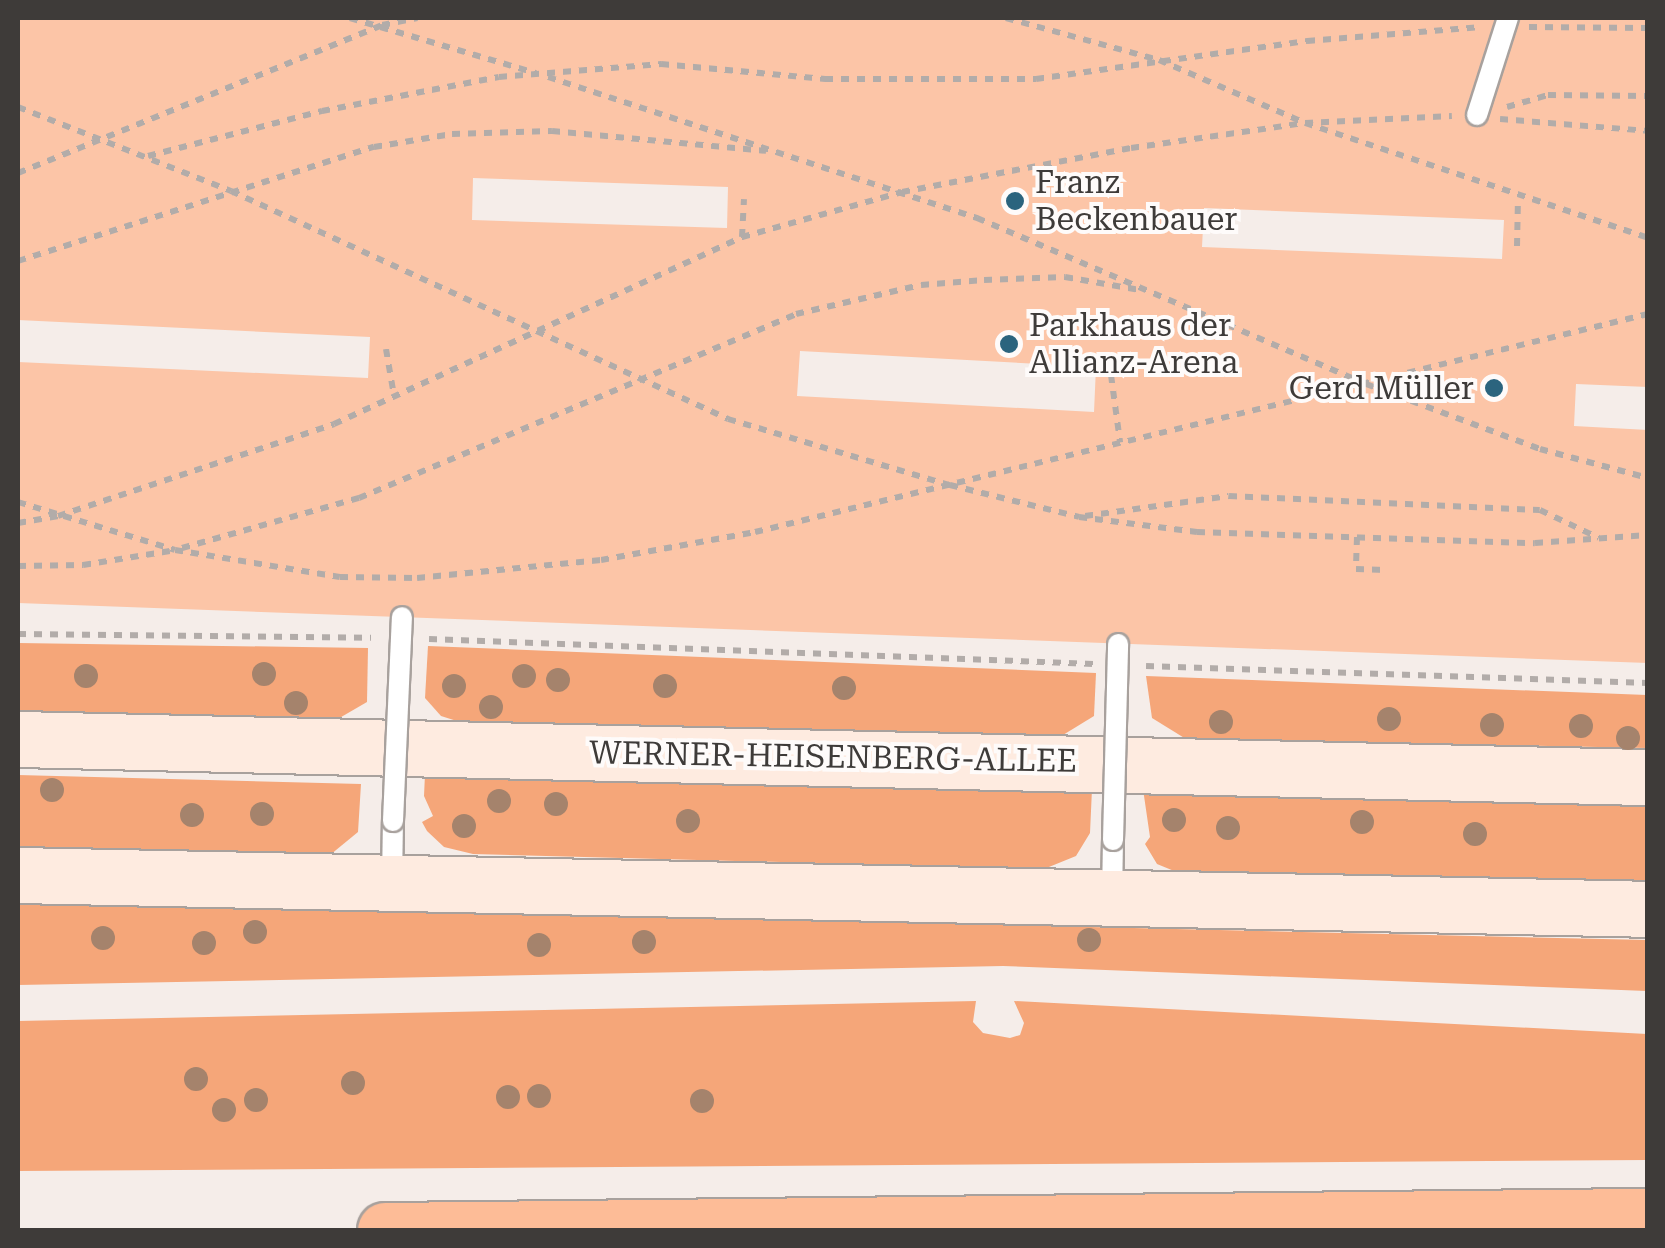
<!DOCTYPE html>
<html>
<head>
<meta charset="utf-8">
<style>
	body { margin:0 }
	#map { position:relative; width:1665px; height:1248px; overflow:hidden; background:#f5ede9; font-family:"Roboto Serif",serif }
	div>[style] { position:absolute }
	.green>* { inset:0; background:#f5a679 }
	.building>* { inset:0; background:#fcc5a7 }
	.path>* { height:6px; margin-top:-3px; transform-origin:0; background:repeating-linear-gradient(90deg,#b2aca9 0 8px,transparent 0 16px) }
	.roads { filter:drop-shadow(2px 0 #a8a19d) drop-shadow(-2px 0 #a8a19d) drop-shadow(0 2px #a8a19d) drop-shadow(0 -2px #a8a19d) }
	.lane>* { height:20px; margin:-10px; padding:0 10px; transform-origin:10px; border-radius:10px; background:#fff }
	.secondary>* { height:55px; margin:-27.5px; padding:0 27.5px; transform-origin:27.5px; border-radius:27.5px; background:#feebe0 }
	.highway>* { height:55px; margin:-27.5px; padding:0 27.5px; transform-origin:27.5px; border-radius:27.5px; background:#fdbc97 }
	.bridges { filter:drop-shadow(2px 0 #a8a19d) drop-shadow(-2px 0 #a8a19d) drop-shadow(0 2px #a8a19d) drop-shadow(0 -2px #a8a19d) }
	.lane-bridge>* { height:20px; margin:-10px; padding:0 10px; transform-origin:10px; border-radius:10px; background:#fff }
	.trees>* { width:24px; height:24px; margin:-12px; border-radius:50%; background:#a5836c }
	.dots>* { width:28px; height:28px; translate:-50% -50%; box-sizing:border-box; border:5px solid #fefbfa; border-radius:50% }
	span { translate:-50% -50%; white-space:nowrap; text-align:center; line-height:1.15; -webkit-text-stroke:8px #fefbfa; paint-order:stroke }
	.poi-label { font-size:32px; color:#3e3b39 }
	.left { translate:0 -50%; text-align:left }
	.right { translate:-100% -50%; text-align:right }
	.street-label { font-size:32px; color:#3e3b39 }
	.frame { position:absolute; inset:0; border:20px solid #3e3b39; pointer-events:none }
</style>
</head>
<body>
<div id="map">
	<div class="green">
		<div style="clip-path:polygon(18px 643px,368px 648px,367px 702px,336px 720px,18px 714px)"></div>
		<div style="clip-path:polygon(428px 646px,1096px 673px,1094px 716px,1063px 735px,460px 722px,441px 716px,425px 698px)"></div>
		<div style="clip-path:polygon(1146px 676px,1647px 695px,1647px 748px,1186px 739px,1152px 718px)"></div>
		<div style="clip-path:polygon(425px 774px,1092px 789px,1090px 833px,1076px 856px,1044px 869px,473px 854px,444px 847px,427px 831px,422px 822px,433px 816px,424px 796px)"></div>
		<div style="clip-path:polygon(18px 775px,361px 784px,358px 832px,330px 855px,18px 852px)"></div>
		<div style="clip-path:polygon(1143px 789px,1647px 801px,1647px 884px,1179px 873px,1157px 864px,1145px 844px,1150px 837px)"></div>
		<div style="clip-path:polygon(18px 902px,1647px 940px,1647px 991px,1003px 966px,18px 985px)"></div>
		<div style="clip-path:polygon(976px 1001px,973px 1022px,983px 1033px,1010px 1038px,1020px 1035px,1024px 1023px,1014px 1001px,1647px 1034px,1647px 1160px,18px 1171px,18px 1021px)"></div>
	</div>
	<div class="building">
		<div style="clip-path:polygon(evenodd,18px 18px,1648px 18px,1648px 387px,1576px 384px,1574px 426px,1648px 430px,1648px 663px,18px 603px,18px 362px,368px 378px,370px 337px,18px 320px,18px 18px,473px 178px,728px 187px,727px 228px,472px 220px,473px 178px,18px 18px,1204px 208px,1504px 220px,1502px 259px,1202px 247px,1204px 208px,18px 18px,800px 351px,1096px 367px,1094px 412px,797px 396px,800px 351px)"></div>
	</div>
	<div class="path">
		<div style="left:350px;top:18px;width:194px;rotate:16.5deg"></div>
		<div style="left:1006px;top:18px;width:159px;rotate:15.4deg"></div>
		<div style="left:1159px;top:60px;width:159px;rotate:23.3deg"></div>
		<div style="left:1305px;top:123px;width:362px;rotate:18.5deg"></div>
		<div style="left:1529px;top:27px;width:119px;rotate:0.5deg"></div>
		<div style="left:548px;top:77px;width:452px;rotate:18.2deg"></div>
		<div style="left:977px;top:218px;width:423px;rotate:23.1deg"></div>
		<div style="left:1366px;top:384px;width:186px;rotate:20.5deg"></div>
		<div style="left:1540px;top:449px;width:112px;rotate:15deg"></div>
		<div style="left:18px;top:107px;width:229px;rotate:21.5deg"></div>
		<div style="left:231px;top:191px;width:547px;rotate:24.64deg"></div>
		<div style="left:728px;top:419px;width:232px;rotate:16.6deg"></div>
		<div style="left:950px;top:485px;width:133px;rotate:13.9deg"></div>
		<div style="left:1079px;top:517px;width:119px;rotate:7.2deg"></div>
		<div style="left:1197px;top:532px;width:338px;rotate:1.9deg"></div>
		<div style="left:1535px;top:543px;width:113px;rotate:-4deg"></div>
		<div style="left:1507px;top:107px;width:43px;rotate:-16.3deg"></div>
		<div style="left:1548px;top:95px;width:100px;rotate:0.6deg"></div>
		<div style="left:1500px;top:119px;width:148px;rotate:4.6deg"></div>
		<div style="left:148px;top:156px;width:180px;rotate:-14.5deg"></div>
		<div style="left:322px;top:111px;width:180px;rotate:-10.9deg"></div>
		<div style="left:499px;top:77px;width:163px;rotate:-4.6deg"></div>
		<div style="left:661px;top:64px;width:165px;rotate:5.2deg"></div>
		<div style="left:825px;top:79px;width:211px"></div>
		<div style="left:1036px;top:79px;width:274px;rotate:-8deg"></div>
		<div style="left:1307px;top:41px;width:175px;rotate:-4.6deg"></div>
		<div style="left:18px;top:173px;width:393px;rotate:-22.1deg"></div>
		<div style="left:382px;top:25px;width:36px;rotate:-11deg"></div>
		<div style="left:742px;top:237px;width:38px;rotate:-87deg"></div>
		<div style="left:1517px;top:246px;width:47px;rotate:-88.8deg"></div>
		<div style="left:18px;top:261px;width:374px;rotate:-17.8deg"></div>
		<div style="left:374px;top:147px;width:79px;rotate:-9.5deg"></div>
		<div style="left:452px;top:134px;width:100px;rotate:-1.7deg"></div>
		<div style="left:552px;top:131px;width:215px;rotate:5.3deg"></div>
		<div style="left:386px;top:349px;width:48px;rotate:80.3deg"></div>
		<div style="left:1111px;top:375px;width:68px;rotate:82.3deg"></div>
		<div style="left:18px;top:502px;width:164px;rotate:17deg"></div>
		<div style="left:175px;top:550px;width:167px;rotate:9.3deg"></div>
		<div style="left:340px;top:577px;width:77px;rotate:0.7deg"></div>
		<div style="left:417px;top:578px;width:185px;rotate:-5.6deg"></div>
		<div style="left:601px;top:560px;width:157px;rotate:-10.3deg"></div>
		<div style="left:755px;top:532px;width:919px;rotate:-13.72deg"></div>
		<div style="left:1085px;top:516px;width:145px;rotate:-7.9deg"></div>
		<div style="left:1229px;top:496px;width:311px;rotate:2.6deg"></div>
		<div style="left:1540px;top:510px;width:65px;rotate:25.4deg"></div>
		<div style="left:18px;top:523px;width:41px;rotate:-9.9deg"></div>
		<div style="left:58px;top:516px;width:291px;rotate:-18.4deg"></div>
		<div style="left:334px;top:424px;width:449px;rotate:-24.6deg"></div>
		<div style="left:742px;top:237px;width:166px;rotate:-15.7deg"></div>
		<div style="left:902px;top:192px;width:233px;rotate:-10.9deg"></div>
		<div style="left:1131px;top:148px;width:176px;rotate:-8.2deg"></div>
		<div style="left:1305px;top:123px;width:147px;rotate:-2.7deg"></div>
		<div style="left:1357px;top:537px;width:32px;rotate:92deg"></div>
		<div style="left:1356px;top:569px;width:29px;rotate:2deg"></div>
		<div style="left:182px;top:548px;width:184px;rotate:-15.8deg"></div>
		<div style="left:359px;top:498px;width:474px;rotate:-22.8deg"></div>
		<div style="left:796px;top:314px;width:128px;rotate:-13.1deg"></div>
		<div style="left:921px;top:285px;width:63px;rotate:-4.5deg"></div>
		<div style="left:984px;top:280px;width:81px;rotate:-2.1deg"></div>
		<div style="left:1065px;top:277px;width:76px;rotate:9.8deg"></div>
		<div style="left:18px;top:566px;width:65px;rotate:-0.9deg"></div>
		<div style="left:83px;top:565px;width:88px;rotate:-9.1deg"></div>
		<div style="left:18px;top:634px;width:353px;rotate:0.6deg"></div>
		<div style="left:429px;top:639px;width:665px;rotate:2.15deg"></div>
		<div style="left:1146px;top:666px;width:502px;rotate:1.94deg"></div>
	</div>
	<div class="roads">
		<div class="lane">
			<div style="left:1477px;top:115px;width:102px;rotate:-72.3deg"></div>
			<div style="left:392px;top:882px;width:61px;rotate:-89.1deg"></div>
			<div style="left:1112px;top:897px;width:57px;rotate:-89deg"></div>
		</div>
		<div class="secondary">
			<div style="left:18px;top:739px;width:1630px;rotate:1.34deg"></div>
			<div style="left:18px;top:875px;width:1630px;rotate:1.19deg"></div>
		</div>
		<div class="highway">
			<div style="left:385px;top:1230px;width:1263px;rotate:-0.64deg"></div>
		</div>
	</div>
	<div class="bridges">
		<div class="lane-bridge">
			<div style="left:393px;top:821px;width:204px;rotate:-87.5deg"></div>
			<div style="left:1113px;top:840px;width:196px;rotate:-88.5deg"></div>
		</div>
	</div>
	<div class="trees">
		<div style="left:264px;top:674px"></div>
		<div style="left:86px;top:676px"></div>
		<div style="left:524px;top:676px"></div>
		<div style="left:558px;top:680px"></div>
		<div style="left:454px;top:686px"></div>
		<div style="left:665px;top:686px"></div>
		<div style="left:844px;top:688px"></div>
		<div style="left:296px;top:703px"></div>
		<div style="left:491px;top:707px"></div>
		<div style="left:1389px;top:719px"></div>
		<div style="left:1221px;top:722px"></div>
		<div style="left:1492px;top:725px"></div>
		<div style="left:1581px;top:726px"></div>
		<div style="left:1628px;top:738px"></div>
		<div style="left:52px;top:790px"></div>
		<div style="left:499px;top:801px"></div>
		<div style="left:556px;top:804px"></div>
		<div style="left:262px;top:814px"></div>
		<div style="left:192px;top:815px"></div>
		<div style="left:1174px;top:820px"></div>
		<div style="left:688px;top:821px"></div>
		<div style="left:1362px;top:822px"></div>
		<div style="left:464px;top:826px"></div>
		<div style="left:1228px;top:828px"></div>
		<div style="left:1475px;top:834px"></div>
		<div style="left:255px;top:932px"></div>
		<div style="left:103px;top:938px"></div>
		<div style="left:1089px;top:940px"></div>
		<div style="left:644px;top:942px"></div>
		<div style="left:204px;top:943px"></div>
		<div style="left:539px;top:945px"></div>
		<div style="left:196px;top:1079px"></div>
		<div style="left:353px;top:1083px"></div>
		<div style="left:539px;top:1096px"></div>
		<div style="left:508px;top:1097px"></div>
		<div style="left:256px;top:1100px"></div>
		<div style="left:702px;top:1101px"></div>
		<div style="left:224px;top:1110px"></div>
	</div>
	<div class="dots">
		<div style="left:1015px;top:201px;background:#2b647e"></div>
		<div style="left:1009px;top:344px;background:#2b647e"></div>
		<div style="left:1494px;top:388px;background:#2b647e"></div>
	</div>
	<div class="poi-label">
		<span class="left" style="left:1035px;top:201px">Franz<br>Beckenbauer</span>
		<span class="left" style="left:1029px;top:344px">Parkhaus der<br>Allianz-Arena</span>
		<span class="right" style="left:1474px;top:388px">Gerd Müller</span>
	</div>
	<div class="street-label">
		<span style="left:833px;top:757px;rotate:1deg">WERNER-HEISENBERG-ALLEE</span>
	</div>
	<div class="frame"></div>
</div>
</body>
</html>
